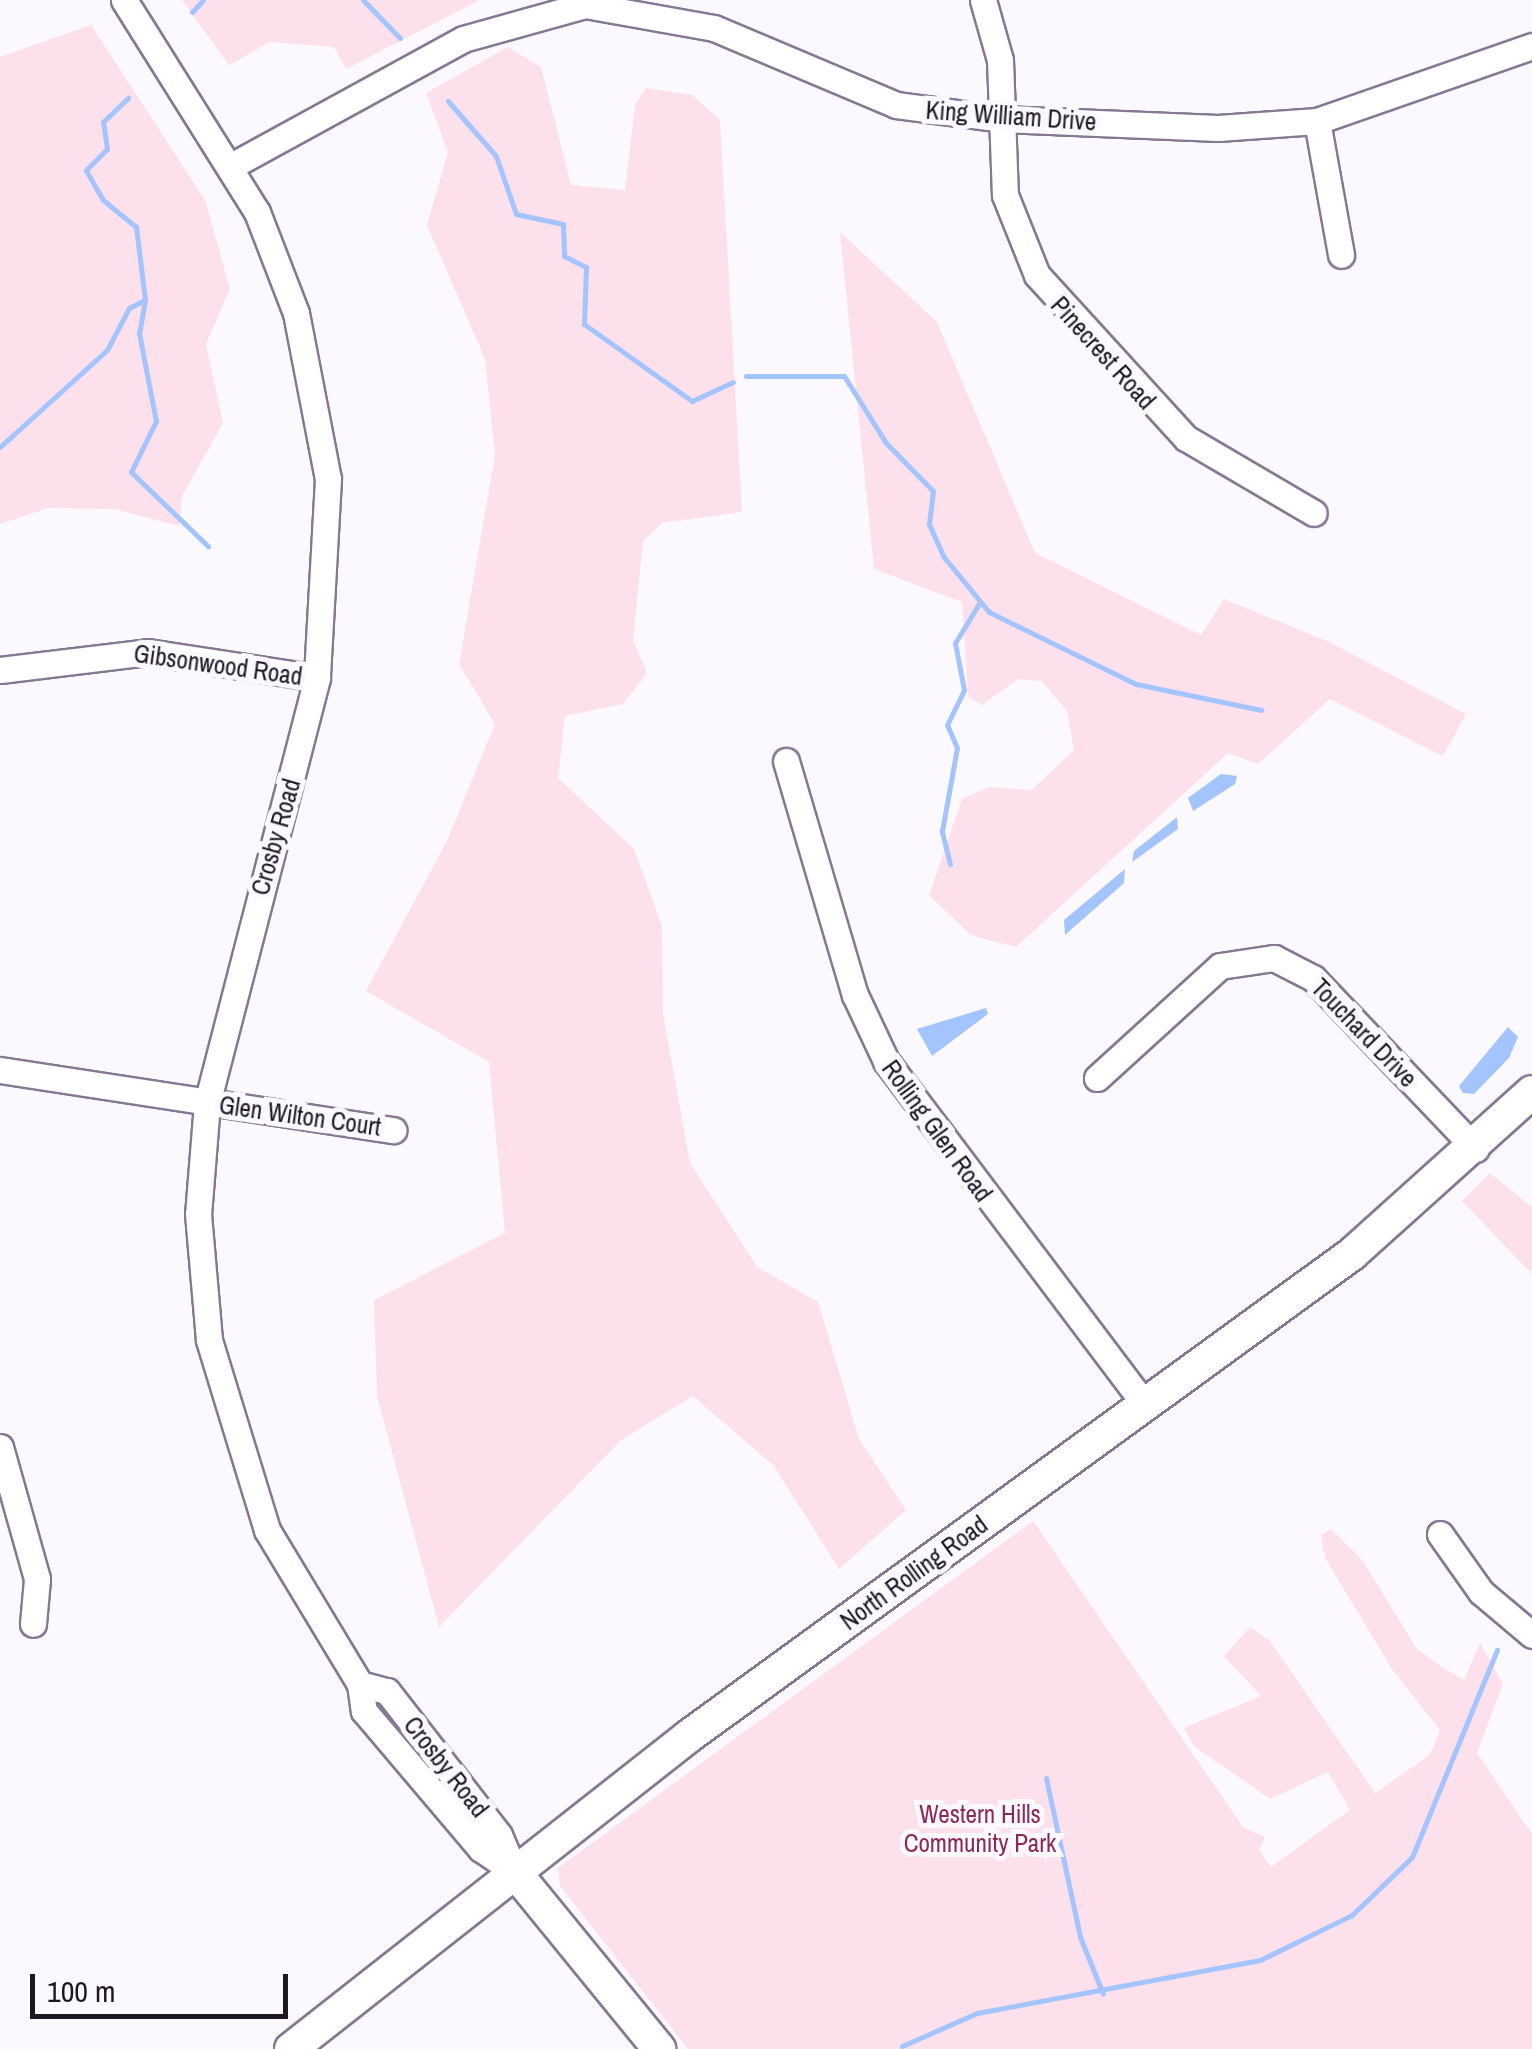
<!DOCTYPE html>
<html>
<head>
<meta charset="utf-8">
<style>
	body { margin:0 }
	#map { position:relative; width:1532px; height:2049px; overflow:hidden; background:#fbf8fe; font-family:"Archivo Narrow",sans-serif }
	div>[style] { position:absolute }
	.green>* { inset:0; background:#fce0eb }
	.water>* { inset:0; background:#a4c4fd }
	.stream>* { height:5px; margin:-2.5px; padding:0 2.5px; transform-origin:2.5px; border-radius:2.5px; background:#a4c4fd }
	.roads { filter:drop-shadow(2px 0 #857893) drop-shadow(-2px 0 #857893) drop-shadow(0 2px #857893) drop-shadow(0 -2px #857893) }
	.minor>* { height:25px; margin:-12.5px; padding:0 12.5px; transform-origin:12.5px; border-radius:12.5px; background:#fff }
	.major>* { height:32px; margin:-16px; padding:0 16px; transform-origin:16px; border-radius:16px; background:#fff }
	span { translate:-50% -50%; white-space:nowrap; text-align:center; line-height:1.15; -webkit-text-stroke:10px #fbf8fe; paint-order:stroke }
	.street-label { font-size:25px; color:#1d1722 }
	.park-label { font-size:25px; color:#8a295a }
	.scale { position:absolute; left:30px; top:1974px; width:258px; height:45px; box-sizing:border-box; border:5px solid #1d1722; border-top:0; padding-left:12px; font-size:30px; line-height:35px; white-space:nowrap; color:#1d1722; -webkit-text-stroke:8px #fbf8fe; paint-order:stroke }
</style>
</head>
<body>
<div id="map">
	<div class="green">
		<div style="clip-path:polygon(182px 0,480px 0,346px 69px,334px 47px,270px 42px,229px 65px)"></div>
		<div style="clip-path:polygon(91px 25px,205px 200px,230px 289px,206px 344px,223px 423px,182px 496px,179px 526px,114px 509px,48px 508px,0 524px,0 57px)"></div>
		<div style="clip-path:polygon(508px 47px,541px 67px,571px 185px,625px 190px,635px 104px,646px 88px,692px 95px,720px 120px,742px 512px,662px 523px,643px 541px,633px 640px,647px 673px,623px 704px,565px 716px,558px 778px,634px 849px,662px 926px,663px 1014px,690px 1163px,757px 1267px,818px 1302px,859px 1439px,906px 1510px,839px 1569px,774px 1466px,693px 1396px,621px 1440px,439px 1627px,377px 1396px,374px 1300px,505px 1233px,489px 1062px,366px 991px,447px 841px,495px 724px,459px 664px,495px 455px,485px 359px,427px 225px,448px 152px,426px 93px)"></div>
		<div style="clip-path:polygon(840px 232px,937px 322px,1035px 553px,1201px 635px,1224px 599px,1329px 642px,1466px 714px,1443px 756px,1330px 699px,1258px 764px,1228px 753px,1016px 947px,971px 935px,929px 895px,962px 799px,989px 787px,1032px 790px,1074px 750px,1067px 711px,1042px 681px,1018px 679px,982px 705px,968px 697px,962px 602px,874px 569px)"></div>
		<div style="clip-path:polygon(1490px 1173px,1532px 1207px,1532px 1274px,1462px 1201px)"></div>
		<div style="clip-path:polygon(1033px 1521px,1243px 1827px,1265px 1837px,1259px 1850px,1271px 1867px,1350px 1810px,1328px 1772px,1270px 1799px,1194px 1746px,1184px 1728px,1261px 1696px,1224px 1656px,1250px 1627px,1270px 1641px,1375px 1793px,1430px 1755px,1440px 1730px,1392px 1669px,1325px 1558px,1321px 1535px,1331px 1529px,1363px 1561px,1416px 1648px,1440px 1666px,1464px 1680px,1480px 1643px,1503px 1684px,1477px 1753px,1532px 1834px,1532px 2049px,688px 2049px,560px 1886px,558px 1868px)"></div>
	</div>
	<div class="water">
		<div style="clip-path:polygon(1221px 774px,1237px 776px,1235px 784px,1193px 811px,1188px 798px)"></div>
		<div style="clip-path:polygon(1177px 817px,1178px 829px,1132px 862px,1134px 851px)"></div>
		<div style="clip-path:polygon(1125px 869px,1124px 883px,1065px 935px,1064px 920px)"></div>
		<div style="clip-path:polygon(986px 1008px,988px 1014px,932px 1056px,917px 1029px)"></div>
		<div style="clip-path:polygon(1508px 1027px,1518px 1037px,1509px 1058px,1474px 1094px,1463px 1093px,1459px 1086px)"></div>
	</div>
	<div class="stream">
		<div style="left:363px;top:0;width:53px;rotate:45.8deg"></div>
		<div style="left:192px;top:12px;width:16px;rotate:-47deg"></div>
		<div style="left:448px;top:101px;width:73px;rotate:48.9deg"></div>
		<div style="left:496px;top:156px;width:61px;rotate:71deg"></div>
		<div style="left:516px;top:214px;width:48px;rotate:12deg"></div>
		<div style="left:563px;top:224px;width:32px;rotate:88deg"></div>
		<div style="left:564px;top:256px;width:25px;rotate:27deg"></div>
		<div style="left:586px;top:267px;width:57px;rotate:92deg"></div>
		<div style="left:584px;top:324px;width:133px;rotate:35.5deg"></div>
		<div style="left:692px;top:401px;width:45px;rotate:-24.9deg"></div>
		<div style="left:145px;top:300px;width:34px;rotate:100deg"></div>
		<div style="left:139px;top:333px;width:90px;rotate:79.1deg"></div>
		<div style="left:156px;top:421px;width:57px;rotate:116.1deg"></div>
		<div style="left:131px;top:472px;width:107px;rotate:43.9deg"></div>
		<div style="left:746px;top:376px;width:98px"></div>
		<div style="left:844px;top:376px;width:79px;rotate:57.9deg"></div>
		<div style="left:886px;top:443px;width:67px;rotate:45.6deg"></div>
		<div style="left:933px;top:491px;width:33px;rotate:97deg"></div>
		<div style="left:929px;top:524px;width:35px;rotate:66deg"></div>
		<div style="left:943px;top:556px;width:72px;rotate:50.6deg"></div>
		<div style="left:989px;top:612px;width:164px;rotate:26.1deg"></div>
		<div style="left:1136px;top:684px;width:128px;rotate:11.7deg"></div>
		<div style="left:0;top:447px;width:144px;rotate:-42.2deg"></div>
		<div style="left:107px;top:350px;width:47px;rotate:-62.4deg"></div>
		<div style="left:129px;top:308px;width:18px;rotate:-27deg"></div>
		<div style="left:145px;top:300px;width:74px;rotate:-97deg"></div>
		<div style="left:136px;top:227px;width:43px;rotate:-140.7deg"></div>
		<div style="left:103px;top:200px;width:34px;rotate:-120deg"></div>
		<div style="left:86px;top:170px;width:30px;rotate:-45deg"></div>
		<div style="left:107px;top:149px;width:27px;rotate:-98deg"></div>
		<div style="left:103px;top:122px;width:35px;rotate:-44deg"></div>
		<div style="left:950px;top:864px;width:34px;rotate:-104deg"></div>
		<div style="left:942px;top:831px;width:84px;rotate:-79.8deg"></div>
		<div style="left:957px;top:748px;width:25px;rotate:-113deg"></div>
		<div style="left:947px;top:725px;width:39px;rotate:-64deg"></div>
		<div style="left:964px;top:690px;width:48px;rotate:-100.8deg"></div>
		<div style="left:955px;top:643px;width:48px;rotate:-58.6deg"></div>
		<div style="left:1046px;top:1778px;width:163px;rotate:77.9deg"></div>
		<div style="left:1080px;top:1937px;width:61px;rotate:68deg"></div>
		<div style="left:902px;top:2046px;width:82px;rotate:-23.7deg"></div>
		<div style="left:977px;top:2013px;width:288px;rotate:-10.6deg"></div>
		<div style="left:1260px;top:1960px;width:102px;rotate:-26.1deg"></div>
		<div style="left:1352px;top:1915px;width:83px;rotate:-44deg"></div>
		<div style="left:1412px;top:1857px;width:224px;rotate:-67.7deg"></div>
	</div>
	<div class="roads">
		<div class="minor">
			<div style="left:124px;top:0;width:250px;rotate:57.9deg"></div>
			<div style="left:257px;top:212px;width:108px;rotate:68.9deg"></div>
			<div style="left:296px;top:313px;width:169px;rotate:79.1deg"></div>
			<div style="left:328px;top:479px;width:199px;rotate:93.2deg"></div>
			<div style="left:317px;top:678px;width:439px;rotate:104.5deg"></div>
			<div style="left:207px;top:1103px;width:111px;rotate:94.6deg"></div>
			<div style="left:198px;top:1214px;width:126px;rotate:85deg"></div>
			<div style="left:209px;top:1340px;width:199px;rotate:73deg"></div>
			<div style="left:267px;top:1530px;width:180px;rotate:58.9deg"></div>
			<div style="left:360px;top:1684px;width:27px;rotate:82deg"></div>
			<div style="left:364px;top:1711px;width:181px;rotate:49.7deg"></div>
			<div style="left:481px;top:1849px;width:40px;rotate:34deg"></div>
			<div style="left:983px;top:0;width:62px;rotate:74.2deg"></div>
			<div style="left:1000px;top:60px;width:135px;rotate:87.9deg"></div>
			<div style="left:1005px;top:195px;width:86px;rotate:68.2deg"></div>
			<div style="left:1037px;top:275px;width:221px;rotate:47.6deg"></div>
			<div style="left:1186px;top:438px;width:148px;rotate:30.4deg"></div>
			<div style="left:1317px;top:121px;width:136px;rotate:79.8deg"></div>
			<div style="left:233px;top:165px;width:262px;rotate:-28.7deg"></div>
			<div style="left:463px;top:39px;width:127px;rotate:-15.6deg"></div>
			<div style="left:585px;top:5px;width:131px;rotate:10.1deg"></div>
			<div style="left:714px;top:28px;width:198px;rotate:22.9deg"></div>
			<div style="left:896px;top:105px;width:107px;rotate:7.5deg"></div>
			<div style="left:1002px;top:119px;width:216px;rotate:2.4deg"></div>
			<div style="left:1218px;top:128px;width:99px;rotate:-4deg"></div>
			<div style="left:1317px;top:121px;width:228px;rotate:-19.2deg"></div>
			<div style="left:0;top:670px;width:149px;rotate:-6.9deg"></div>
			<div style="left:148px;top:652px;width:171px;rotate:8.7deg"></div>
			<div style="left:786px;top:761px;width:244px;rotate:73.6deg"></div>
			<div style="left:855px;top:995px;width:73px;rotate:64.8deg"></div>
			<div style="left:886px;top:1061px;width:431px;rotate:53deg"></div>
			<div style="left:0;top:1070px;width:398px;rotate:8.7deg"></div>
			<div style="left:1097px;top:1078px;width:166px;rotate:-42.3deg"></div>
			<div style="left:1220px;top:966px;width:55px;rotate:-8.4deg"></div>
			<div style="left:1274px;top:958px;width:44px;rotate:27.1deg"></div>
			<div style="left:1313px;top:978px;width:236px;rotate:46.4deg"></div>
			<div style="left:0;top:1447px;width:137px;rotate:74.3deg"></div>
			<div style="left:37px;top:1579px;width:45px;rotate:95.1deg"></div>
			<div style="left:1440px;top:1534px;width:71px;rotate:54.7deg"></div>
			<div style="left:1481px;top:1592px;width:67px;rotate:40.1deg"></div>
			<div style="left:360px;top:1684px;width:28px;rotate:15deg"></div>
			<div style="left:387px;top:1691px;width:182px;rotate:52.1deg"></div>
			<div style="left:499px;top:1835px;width:39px;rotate:67deg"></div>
		</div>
		<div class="major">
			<div style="left:514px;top:1871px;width:230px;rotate:50.8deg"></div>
			<div style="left:291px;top:2049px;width:506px;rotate:-38.18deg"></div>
			<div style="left:689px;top:1736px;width:820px;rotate:-36.02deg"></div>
			<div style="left:1352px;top:1254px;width:242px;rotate:-42deg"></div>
		</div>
	</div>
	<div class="street-label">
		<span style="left:1011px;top:116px;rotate:4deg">King William Drive</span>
		<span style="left:1103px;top:353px;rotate:48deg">Pinecrest Road</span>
		<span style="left:218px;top:665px;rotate:8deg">Gibsonwood Road</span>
		<span style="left:276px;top:837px;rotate:-74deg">Crosby Road</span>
		<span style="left:1364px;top:1033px;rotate:46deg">Touchard Drive</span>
		<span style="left:300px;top:1116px;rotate:8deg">Glen Wilton Court</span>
		<span style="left:937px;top:1131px;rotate:54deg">Rolling Glen Road</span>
		<span style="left:914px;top:1573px;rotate:-36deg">North Rolling Road</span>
		<span style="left:446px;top:1767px;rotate:52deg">Crosby Road</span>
	</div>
	<div class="park-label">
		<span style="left:980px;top:1829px">Western Hills<br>Community Park</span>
	</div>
	<div class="scale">100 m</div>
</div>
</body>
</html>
